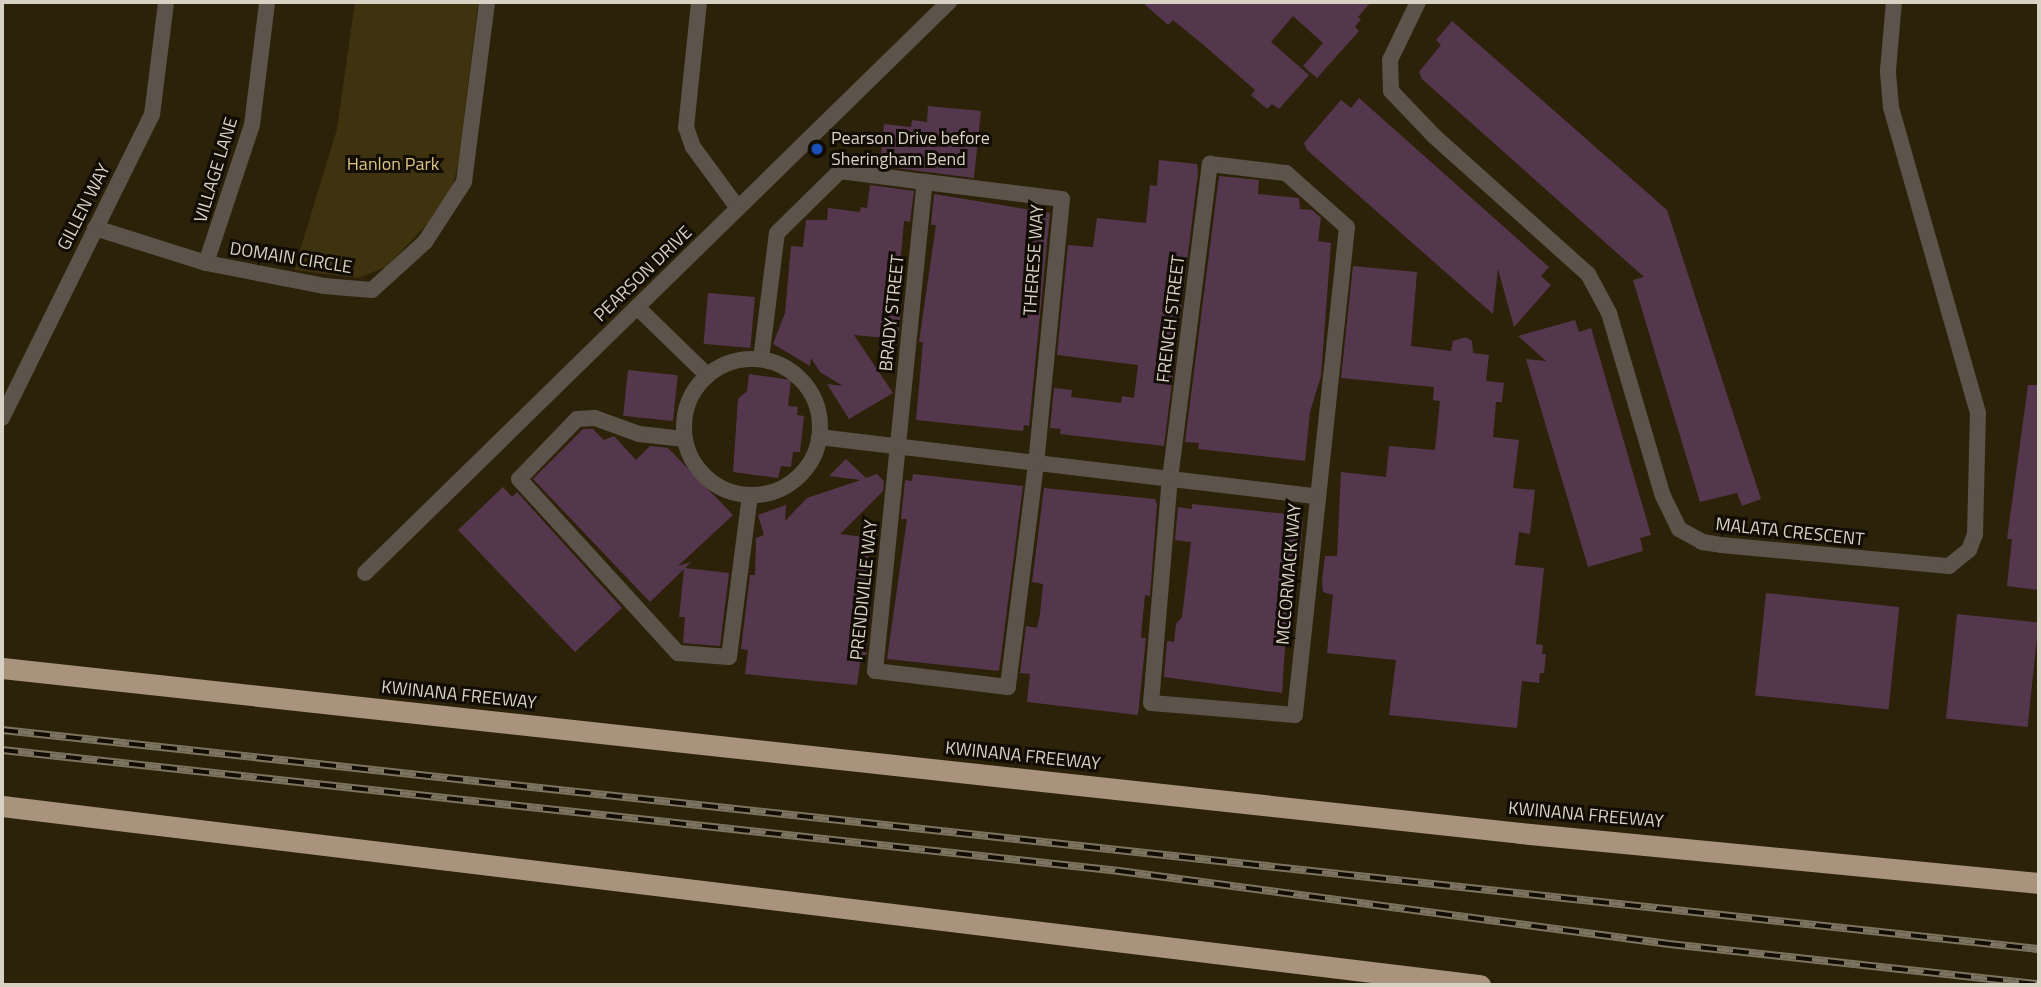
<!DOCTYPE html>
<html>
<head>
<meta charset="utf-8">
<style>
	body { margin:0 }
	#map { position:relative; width:2041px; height:987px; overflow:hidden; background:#2c220a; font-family:"Titillium Web",sans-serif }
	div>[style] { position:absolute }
	.green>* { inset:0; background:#3f320f }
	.building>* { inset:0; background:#55374d; transform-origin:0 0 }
	.minor>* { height:16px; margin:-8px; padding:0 8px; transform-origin:8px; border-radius:8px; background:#5c534a }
	.minor>.ring { margin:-8px; padding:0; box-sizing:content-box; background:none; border:16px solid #5c534a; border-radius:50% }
	.motorway>* { height:21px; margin:-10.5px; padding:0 10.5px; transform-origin:10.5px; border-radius:10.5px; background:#a9937d }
	.rail>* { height:8px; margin-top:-4px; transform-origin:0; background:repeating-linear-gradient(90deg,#110c04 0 16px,#7c7460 0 32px); box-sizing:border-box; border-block:2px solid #7c7460 }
	.dots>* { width:19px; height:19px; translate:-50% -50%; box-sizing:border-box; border:4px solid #110c04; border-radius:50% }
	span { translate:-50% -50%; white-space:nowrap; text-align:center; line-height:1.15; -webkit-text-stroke:6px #110c04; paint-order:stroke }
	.poi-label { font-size:18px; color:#d8d2c4 }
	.left { translate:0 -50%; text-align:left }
	.park-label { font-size:18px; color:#dcc384 }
	.street-label { font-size:18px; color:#d8d2c4 }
	.frame { position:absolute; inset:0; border:4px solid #d8d2c4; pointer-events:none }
</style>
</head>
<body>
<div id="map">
	<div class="green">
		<div style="clip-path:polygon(355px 2px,478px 2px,458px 165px,451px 191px,440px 211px,386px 267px,358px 278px,294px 270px,337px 129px)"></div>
	</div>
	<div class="building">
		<div style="clip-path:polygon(1142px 2px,1371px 2px,1358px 17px,1361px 19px,1355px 27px,1359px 31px,1317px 78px,1303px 66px,1323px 43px,1293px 16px,1271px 42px,1309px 75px,1279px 109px,1272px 104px,1267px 109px,1251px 95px,1255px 90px,1206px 47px,1173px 20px,1168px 25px)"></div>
		<div style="clip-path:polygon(1452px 21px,1667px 210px,1761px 499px,1742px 506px,1737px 493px,1700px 502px,1633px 280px,1644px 277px,1422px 79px,1419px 72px,1441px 45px,1436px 40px)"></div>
		<div style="clip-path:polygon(1359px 98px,1549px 267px,1541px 276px,1551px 285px,1514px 327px,1498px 269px,1493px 314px,1307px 150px,1304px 143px,1341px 100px,1351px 108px)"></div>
		<div style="clip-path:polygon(928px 106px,981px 111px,974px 178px,880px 166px,884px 124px,911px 127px,912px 120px,927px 122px)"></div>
		<div style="clip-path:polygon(1159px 160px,1197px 164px,1198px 173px,1164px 446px,1060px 434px,1061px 429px,1050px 428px,1054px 388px,1072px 390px,1071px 397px,1121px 403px,1122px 396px,1134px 398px,1138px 365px,1057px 355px,1068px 245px,1093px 247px,1097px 218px,1146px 223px,1150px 185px,1157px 186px)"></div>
		<div style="clip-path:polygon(1219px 176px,1259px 180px,1258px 194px,1299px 198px,1300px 209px,1312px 210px,1321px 218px,1318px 241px,1331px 243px,1321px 376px,1310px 412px,1305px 461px,1198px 449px,1199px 443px,1185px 442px)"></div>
		<div style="clip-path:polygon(870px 185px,914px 191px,910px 222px,904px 221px,896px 310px,901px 310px,898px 339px,854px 335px,893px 393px,849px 419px,827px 384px,843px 386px,820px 372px,811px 358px,810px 366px,773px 344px,785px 313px,791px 246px,803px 247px,806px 220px,827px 220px,828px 208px,860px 212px,861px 207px,867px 208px)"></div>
		<div style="clip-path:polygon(934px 194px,1050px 213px,1029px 426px,1024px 425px,1023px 431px,916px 420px,923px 342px,919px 342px,936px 225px,931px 225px)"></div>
		<div style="clip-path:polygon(1353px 266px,1417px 272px,1411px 346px,1451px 351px,1453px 341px,1466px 337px,1472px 341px,1473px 353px,1489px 355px,1486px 381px,1504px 383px,1502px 402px,1496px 402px,1493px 437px,1519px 440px,1513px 488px,1535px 490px,1530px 534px,1519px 532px,1515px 565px,1544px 568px,1536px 644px,1543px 645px,1542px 654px,1546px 654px,1544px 673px,1540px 673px,1539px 683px,1522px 681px,1517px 728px,1389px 715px,1396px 660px,1327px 653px,1333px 595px,1323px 592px,1322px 581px,1325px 556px,1337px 556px,1341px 472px,1386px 477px,1389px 446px,1435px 450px,1440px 401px,1433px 400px,1434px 387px,1341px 378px)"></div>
		<div style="left:708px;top:293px;width:47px;height:51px;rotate:5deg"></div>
		<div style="clip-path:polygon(1575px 320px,1579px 332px,1591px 328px,1651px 535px,1640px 538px,1643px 551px,1588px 567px,1526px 359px,1546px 361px,1518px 336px)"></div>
		<div style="left:628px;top:370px;width:50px;height:46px;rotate:6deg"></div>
		<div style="clip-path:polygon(749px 374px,791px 380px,788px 406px,798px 407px,797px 415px,804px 416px,800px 452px,793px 452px,791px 467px,781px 466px,778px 478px,733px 472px,738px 399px,747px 391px)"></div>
		<div style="clip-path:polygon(2028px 385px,2039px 385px,2039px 590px,2007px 586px,2012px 539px,2007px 539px)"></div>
		<div style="clip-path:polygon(583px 429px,593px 429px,604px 440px,614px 436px,636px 460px,650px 446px,668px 448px,733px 515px,678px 566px,691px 562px,685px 568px,729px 573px,720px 646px,683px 643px,685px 617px,679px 617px,684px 569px,650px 602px,533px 479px)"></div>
		<div style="clip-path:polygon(846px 459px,866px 478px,877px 474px,884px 481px,883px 491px,840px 534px,871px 538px,866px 583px,873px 584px,866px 656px,861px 656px,857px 685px,745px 674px,748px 650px,741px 649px,750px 575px,755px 575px,756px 538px,764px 535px,758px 515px,786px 505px,785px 521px,807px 498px,861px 480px,829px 476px)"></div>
		<div style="clip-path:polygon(913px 474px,1023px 486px,999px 671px,887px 659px,907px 519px,901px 519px,905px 480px,912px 481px)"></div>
		<div style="clip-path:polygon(503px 487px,512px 497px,517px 492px,622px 608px,575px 652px,458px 530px)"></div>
		<div style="clip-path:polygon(1044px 488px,1155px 499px,1157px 504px,1150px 596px,1145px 595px,1142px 625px,1141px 638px,1146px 638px,1138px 715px,1027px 702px,1030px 674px,1020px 673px,1026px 626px,1037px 628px,1040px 614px,1043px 584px,1032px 582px)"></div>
		<div style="clip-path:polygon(1192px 504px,1296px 515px,1295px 520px,1303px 521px,1300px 557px,1291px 556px,1282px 693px,1164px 677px,1167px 641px,1174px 642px,1176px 624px,1182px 617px,1191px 542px,1175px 540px,1178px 507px,1192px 509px)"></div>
		<div style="left:1766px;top:593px;width:134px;height:103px;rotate:6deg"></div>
		<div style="left:1957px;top:614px;width:82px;height:105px;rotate:6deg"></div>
	</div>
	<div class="minor">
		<div style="left:699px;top:2px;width:126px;rotate:95.9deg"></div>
		<div style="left:686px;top:127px;width:21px;rotate:71deg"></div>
		<div style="left:693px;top:147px;width:76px;rotate:53.6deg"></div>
		<div style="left:1418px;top:2px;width:64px;rotate:115.8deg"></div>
		<div style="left:1390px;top:60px;width:31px;rotate:88deg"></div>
		<div style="left:1391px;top:91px;width:62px;rotate:46.3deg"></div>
		<div style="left:1434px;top:136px;width:207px;rotate:41.9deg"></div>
		<div style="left:1588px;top:274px;width:44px;rotate:61.7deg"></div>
		<div style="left:1609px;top:313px;width:191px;rotate:73.6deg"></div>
		<div style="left:1663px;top:496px;width:37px;rotate:64deg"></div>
		<div style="left:1679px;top:529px;width:26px;rotate:29deg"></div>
		<div style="left:1702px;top:542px;width:19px;rotate:9deg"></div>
		<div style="left:1721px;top:545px;width:229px;rotate:5.3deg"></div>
		<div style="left:1949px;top:566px;width:26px;rotate:-39deg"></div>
		<div style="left:1969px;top:550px;width:17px;rotate:-69deg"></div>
		<div style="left:1975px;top:534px;width:121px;rotate:-88.6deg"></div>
		<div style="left:1978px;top:413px;width:318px;rotate:-105.9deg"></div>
		<div style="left:1891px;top:107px;width:37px;rotate:-95deg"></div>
		<div style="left:1888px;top:70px;width:68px;rotate:-85deg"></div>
		<div style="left:1210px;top:164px;width:77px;rotate:6.8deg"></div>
		<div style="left:1286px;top:173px;width:81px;rotate:41.5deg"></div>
		<div style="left:1347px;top:227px;width:491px;rotate:96.1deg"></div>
		<div style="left:1295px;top:715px;width:144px;rotate:-175.2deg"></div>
		<div style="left:1151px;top:703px;width:225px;rotate:-85.2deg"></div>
		<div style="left:1170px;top:479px;width:318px;rotate:-82.8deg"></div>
		<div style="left:95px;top:228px;width:116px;rotate:17.5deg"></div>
		<div style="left:206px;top:263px;width:120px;rotate:11deg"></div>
		<div style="left:324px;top:286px;width:48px;rotate:4.8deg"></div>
		<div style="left:372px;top:290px;width:72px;rotate:-42.2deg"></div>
		<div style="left:425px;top:242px;width:72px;rotate:-57deg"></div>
		<div style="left:464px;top:182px;width:181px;rotate:-82.7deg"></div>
		<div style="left:206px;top:263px;width:145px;rotate:-71.6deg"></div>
		<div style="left:252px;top:125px;width:124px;rotate:-83deg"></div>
		<div style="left:637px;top:307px;width:98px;rotate:44.2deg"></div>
		<div style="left:761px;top:359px;width:127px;rotate:-82.8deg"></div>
		<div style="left:777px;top:233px;width:88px;rotate:-44.5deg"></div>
		<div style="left:840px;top:171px;width:86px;rotate:7.4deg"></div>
		<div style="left:925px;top:182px;width:138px;rotate:7.1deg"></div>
		<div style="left:1062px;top:199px;width:266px;rotate:95.6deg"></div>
		<div style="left:1036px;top:464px;width:225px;rotate:97.2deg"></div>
		<div style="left:1008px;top:687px;width:134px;rotate:-173.1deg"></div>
		<div style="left:875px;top:671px;width:492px;rotate:-84.2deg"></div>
		<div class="ring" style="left:684px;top:359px;width:120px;height:120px"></div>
		<div style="left:2px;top:418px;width:338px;rotate:-63.7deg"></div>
		<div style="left:152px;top:115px;width:114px;rotate:-82.9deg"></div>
		<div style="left:819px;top:437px;width:499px;rotate:6.8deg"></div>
		<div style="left:684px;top:439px;width:45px;rotate:-173.7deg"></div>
		<div style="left:639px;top:434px;width:47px;rotate:-160deg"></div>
		<div style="left:595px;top:418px;width:18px;rotate:177deg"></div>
		<div style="left:577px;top:419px;width:83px;rotate:134deg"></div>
		<div style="left:519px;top:479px;width:236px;rotate:47.6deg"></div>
		<div style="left:678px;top:653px;width:51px;rotate:4.5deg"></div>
		<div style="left:729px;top:657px;width:162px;rotate:-82.6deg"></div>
		<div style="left:365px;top:573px;width:817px;rotate:-44.36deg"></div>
	</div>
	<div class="motorway">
		<div style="left:2px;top:668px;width:1527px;rotate:6.2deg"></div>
		<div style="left:1520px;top:833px;width:521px;rotate:5.5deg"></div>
		<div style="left:2px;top:806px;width:1489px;rotate:6.91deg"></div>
	</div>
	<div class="rail">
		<div style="left:2px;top:730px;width:2049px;rotate:6.14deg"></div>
		<div style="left:2px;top:750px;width:1124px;rotate:6.18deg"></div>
		<div style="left:1119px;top:871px;width:555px;rotate:7.56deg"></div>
		<div style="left:1669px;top:944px;width:372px;rotate:6.2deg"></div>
	</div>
	<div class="dots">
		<div style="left:817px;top:149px;background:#1a4fb4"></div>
	</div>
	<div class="poi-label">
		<span class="left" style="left:831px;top:149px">Pearson Drive before<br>Sheringham Bend</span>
	</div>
	<div class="park-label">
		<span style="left:393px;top:164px">Hanlon Park</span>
	</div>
	<div class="street-label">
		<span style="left:216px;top:170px;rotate:-73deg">VILLAGE LANE</span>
		<span style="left:84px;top:207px;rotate:-63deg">GILLEN WAY</span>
		<span style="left:291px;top:258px;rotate:9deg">DOMAIN CIRCLE</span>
		<span style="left:1034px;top:260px;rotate:-86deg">THERESE WAY</span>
		<span style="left:643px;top:274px;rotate:-44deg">PEARSON DRIVE</span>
		<span style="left:892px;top:313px;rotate:-84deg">BRADY STREET</span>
		<span style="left:1171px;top:319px;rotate:-83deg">FRENCH STREET</span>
		<span style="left:1790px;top:532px;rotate:6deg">MALATA CRESCENT</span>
		<span style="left:1289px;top:574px;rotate:-85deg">MCCORMACK WAY</span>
		<span style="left:864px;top:590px;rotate:-84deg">PRENDIVILLE WAY</span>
		<span style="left:459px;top:695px;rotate:6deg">KWINANA FREEWAY</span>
		<span style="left:1023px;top:756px;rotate:6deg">KWINANA FREEWAY</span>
		<span style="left:1586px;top:815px;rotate:5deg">KWINANA FREEWAY</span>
	</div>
	<div class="frame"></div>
</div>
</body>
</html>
